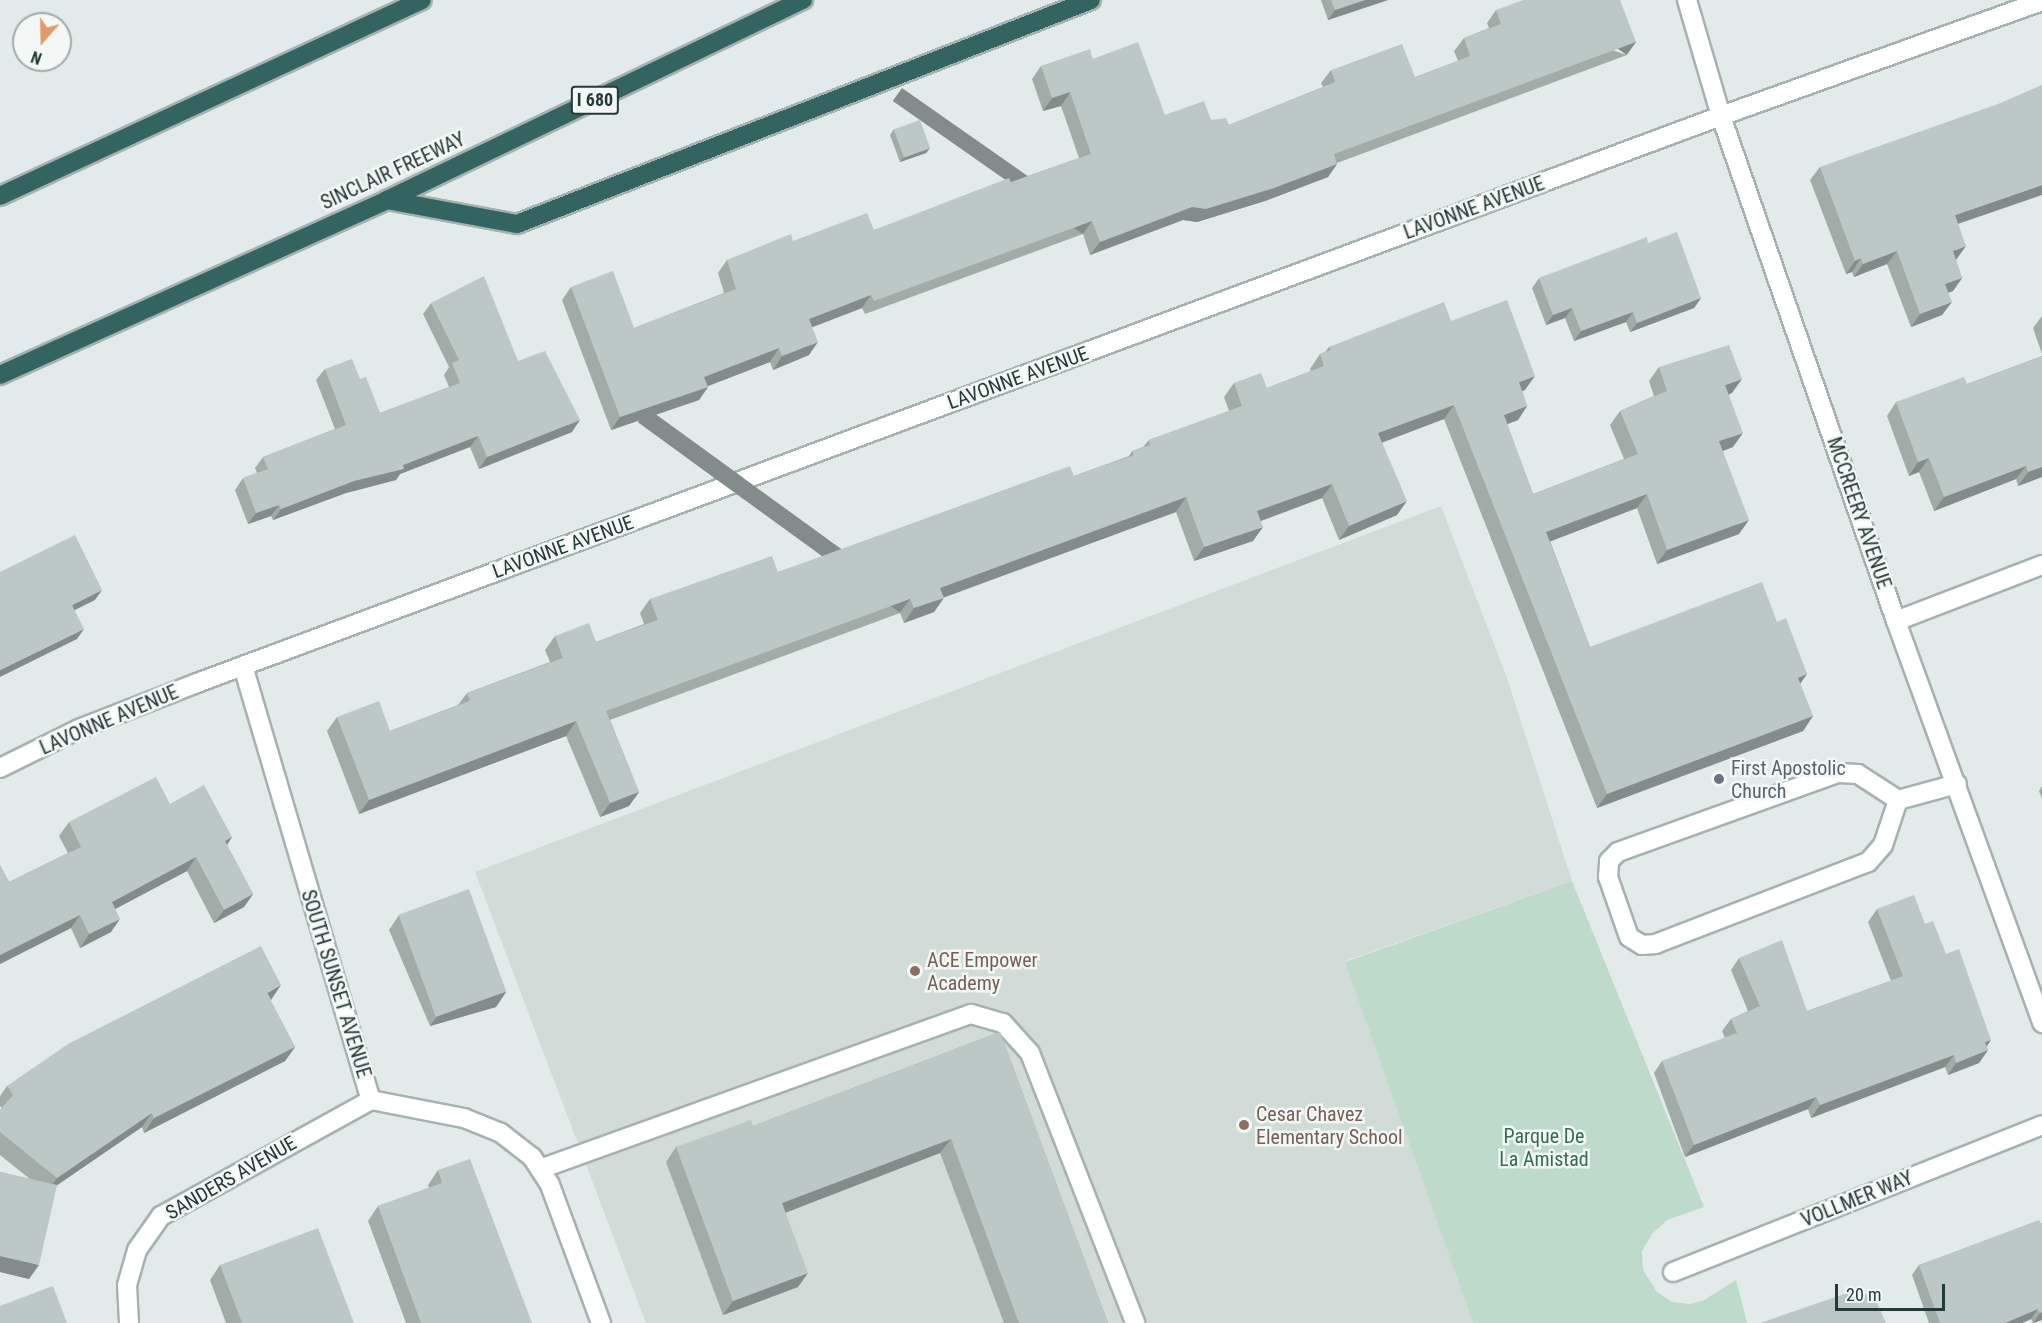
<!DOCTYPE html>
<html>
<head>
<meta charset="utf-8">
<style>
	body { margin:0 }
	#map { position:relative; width:2042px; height:1323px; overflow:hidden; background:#e2ebe9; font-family:"Roboto Condensed",sans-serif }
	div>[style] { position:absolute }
	.built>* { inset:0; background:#d1dbd8 }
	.green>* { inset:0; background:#bddaca }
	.roads { filter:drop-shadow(2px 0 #a5b2b0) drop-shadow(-2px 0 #a5b2b0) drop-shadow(0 2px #a5b2b0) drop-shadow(0 -2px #a5b2b0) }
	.minor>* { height:18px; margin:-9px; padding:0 9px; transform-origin:9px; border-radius:9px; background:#fff }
	.highway>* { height:18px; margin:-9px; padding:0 9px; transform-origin:9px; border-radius:9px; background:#336461 }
	.wall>* { inset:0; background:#a1aca9 }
	.shaded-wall>* { inset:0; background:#838c8a; transform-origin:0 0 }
	.building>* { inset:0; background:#bbc8c5; transform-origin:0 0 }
	.dots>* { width:16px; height:16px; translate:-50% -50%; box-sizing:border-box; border:3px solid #f3f8f6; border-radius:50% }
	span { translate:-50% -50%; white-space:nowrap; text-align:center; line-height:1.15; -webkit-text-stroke:5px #f3f8f6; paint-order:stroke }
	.shield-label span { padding:2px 4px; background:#f3f8f6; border:2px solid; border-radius:4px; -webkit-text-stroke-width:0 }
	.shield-label { font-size:18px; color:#243a38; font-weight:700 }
	.street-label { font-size:20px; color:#243a38 }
	.worship-label { font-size:20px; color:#5b616d }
	.left { translate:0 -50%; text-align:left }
	.education-label { font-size:20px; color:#785e54 }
	.park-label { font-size:20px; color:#326d52 }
	.north { position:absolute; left:12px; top:12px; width:60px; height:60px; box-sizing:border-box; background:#f3f8f6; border:2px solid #a0acaa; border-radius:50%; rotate:200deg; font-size:16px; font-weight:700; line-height:24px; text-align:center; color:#243a38 }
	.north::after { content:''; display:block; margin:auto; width:21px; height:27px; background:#e59967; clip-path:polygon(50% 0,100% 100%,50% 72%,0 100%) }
	.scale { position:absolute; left:1835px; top:1284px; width:110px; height:27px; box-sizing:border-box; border:3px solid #243a38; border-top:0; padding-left:8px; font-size:18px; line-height:21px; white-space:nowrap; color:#243a38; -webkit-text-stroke:4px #f3f8f6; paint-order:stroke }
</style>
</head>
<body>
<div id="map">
	<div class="built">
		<div style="clip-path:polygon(1441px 506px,1507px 678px,1572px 881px,1345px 961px,1473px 1323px,646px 1323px,475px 872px)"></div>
	</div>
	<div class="green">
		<div style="clip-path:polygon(1572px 881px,1704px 1207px,1667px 1220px,1652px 1234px,1642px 1251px,1643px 1270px,1657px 1292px,1672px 1302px,1690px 1304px,1704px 1300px,1736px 1280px,1747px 1323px,1473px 1323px,1345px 962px)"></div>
	</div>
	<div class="roads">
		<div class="minor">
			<div style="left:1687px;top:0;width:121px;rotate:73.7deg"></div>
			<div style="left:1721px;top:116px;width:534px;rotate:70.89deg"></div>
			<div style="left:1896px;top:621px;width:428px;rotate:70deg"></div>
			<div style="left:1896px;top:621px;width:156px;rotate:-21deg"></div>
			<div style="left:243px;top:666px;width:452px;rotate:73.6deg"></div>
			<div style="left:0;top:768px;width:88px;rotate:-26.3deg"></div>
			<div style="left:79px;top:729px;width:127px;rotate:-21.3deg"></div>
			<div style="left:197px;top:683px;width:1626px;rotate:-20.41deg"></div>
			<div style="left:1721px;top:116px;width:341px;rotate:-19.7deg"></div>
			<div style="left:1838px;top:773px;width:20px;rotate:3deg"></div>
			<div style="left:1858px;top:774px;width:48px;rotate:33deg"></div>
			<div style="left:1898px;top:800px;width:47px;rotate:108.4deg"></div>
			<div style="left:1883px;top:845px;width:23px;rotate:131deg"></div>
			<div style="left:1868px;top:862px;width:227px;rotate:158.9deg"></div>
			<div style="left:1656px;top:944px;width:14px;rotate:176deg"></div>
			<div style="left:1642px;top:945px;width:15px;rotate:-148deg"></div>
			<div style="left:1629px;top:937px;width:64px;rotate:-109.3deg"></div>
			<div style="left:1608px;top:877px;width:16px;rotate:-86deg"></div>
			<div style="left:1609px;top:861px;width:13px;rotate:-45deg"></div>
			<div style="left:1618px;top:852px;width:234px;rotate:-19.8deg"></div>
			<div style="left:1898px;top:800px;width:61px;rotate:-15.2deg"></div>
			<div style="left:371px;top:1100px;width:95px;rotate:11deg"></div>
			<div style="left:464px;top:1118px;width:40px;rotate:22deg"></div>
			<div style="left:501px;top:1133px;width:39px;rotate:38deg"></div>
			<div style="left:532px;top:1157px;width:33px;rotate:57deg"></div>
			<div style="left:550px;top:1185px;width:147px;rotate:69.7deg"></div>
			<div style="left:540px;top:1169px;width:458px;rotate:-19.8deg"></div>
			<div style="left:971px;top:1014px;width:33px;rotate:16deg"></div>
			<div style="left:1003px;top:1023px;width:40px;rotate:48deg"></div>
			<div style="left:1030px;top:1053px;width:290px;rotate:68.7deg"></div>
			<div style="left:1673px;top:1272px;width:397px;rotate:-21.7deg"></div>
			<div style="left:129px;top:1323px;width:38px;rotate:-93deg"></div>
			<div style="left:127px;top:1285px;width:36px;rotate:-74deg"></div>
			<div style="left:137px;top:1250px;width:42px;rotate:-54.8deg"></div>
			<div style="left:161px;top:1216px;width:240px;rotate:-28.9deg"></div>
		</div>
		<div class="highway">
			<div style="left:0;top:196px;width:465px;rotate:-24.9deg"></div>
			<div style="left:387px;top:200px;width:132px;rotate:10.5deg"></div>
			<div style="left:517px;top:224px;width:616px;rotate:-21.32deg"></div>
			<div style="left:0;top:375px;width:425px;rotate:-24.3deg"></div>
			<div style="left:387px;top:200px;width:462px;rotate:-25.7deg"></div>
		</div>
	</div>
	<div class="wall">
		<div style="clip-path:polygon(1321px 0,1388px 0,1328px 20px)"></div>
		<div style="clip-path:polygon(1496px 10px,1627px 55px,1337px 163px,1337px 164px,1328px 177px,1265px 201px,1197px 222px,1183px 220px,1090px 255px,1083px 234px,865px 314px,862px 308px,812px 327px,809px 355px,773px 370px,770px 362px,708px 386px,708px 387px,699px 400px,611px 430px,562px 300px,571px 287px,634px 328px,724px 293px,718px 273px,727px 260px,793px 241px,874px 230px,1079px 158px,1061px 106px,1043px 111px,1032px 79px,1041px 66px,1093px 59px,1165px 115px,1211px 120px,1229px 125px,1323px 87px,1321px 83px,1331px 70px,1415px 77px,1458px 61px,1454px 51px,1464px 38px,1489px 28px,1487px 23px)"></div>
		<div style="clip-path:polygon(894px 129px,930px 148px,926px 153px,900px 162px,890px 135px)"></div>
		<div style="clip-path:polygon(1820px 167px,1958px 224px,1956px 260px,1962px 278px,1953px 291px,1948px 293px,1942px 315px,1911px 327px,1887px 264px,1854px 277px,1852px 272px,1846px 274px,1810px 180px)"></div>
		<div style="clip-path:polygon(1648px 243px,1701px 298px,1694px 308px,1630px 332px,1626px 322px,1574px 341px,1565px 318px,1546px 325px,1532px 288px,1539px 278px)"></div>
		<div style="clip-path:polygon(431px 303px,518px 361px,572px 432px,479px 469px,470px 447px,400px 474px,396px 480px,346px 493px,273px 520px,271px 516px,248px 524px,235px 490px,243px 478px,257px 473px,255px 468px,263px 457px,335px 429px,316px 380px,325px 369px,360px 379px,380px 413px,449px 387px,444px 375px,449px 367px,423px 314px)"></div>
		<div style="clip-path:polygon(2042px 316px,2042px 354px,2033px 328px)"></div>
		<div style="clip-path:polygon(1451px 321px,1525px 390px,1522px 391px,1527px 406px,1518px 420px,1507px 424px,1533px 494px,1624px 459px,1610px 425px,1620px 411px,1654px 396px,1649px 381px,1659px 367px,1732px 393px,1729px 394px,1733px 447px,1723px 451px,1739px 534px,1657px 564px,1637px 508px,1550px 541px,1590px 647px,1777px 622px,1807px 674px,1800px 684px,1813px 716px,1803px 731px,1597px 808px,1444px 419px,1382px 442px,1397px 515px,1339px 540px,1322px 498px,1261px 521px,1253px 541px,1194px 561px,1176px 512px,943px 598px,934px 612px,904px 623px,900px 613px,610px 720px,639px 792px,629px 806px,600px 817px,566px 736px,359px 814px,327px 731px,337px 717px,390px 731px,458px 705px,467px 693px,550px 662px,545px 650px,555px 636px,596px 642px,644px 624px,640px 613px,650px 599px,778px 572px,1074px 476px,1129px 456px,1132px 451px,1143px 447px,1149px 440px,1229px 411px,1224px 397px,1234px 383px,1267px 388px,1311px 371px,1310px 369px,1320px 354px,1325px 352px,1329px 347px)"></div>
		<div style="clip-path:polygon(2042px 356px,2042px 477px,2018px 486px,2016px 479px,1934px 511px,1919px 472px,1909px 476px,1887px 416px,1896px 402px,1967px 384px)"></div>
		<div style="clip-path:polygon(2042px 786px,2042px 799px,2039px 791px)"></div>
		<div style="clip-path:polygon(170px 804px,232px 837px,227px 845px,253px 894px,244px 907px,214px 923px,187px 871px,115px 909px,111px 932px,80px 948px,71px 928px,0 964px,0 865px,9px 882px,68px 853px,59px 836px,69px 822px)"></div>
		<div style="clip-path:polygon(1877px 909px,1925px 924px,1946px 954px,1988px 1050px,1979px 1063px,1948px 1075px,1945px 1067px,1811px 1118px,1808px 1109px,1685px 1157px,1654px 1073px,1662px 1061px,1725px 1038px,1722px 1031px,1731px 1019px,1748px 1011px,1731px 970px,1739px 958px,1807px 1011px,1891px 981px,1868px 922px)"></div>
		<div style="clip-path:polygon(399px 915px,506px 992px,496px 1007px,430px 1026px,389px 930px)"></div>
		<div style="clip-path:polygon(270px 1000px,295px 1047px,285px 1061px,144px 1133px,142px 1127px,56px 1186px,29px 1279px,0 1272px,0 1172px,30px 1179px,0 1155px,0 1110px,2px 1108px,0 1106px,0 1096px,7px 1086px)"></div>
		<div style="clip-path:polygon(1000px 1032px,1108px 1323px,1004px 1323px,940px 1153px,785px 1212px,798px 1287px,723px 1315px,666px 1162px,676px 1147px,753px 1126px)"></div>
		<div style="clip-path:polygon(438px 1170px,532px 1323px,406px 1323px,368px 1221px,378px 1206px,429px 1188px,428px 1185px)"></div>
		<div style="clip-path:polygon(2042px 1223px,2042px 1320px,2033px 1323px,2031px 1319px,2022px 1323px,1929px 1323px,1912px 1275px,1919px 1265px)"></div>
		<div style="clip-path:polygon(220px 1265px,354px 1323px,226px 1323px,210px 1280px)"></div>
	</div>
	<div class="shaded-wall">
		<div style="clip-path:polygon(1365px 0,1388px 0,1328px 20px,1335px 10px)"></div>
		<div style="left:1636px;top:42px;width:16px;height:322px;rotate:125deg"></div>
		<div style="clip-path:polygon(1070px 92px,1061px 106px,1043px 111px,1052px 98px)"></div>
		<div style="clip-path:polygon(930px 148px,926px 153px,900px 162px,904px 157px)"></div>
		<div style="clip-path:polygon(1337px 164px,1328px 177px,1265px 201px,1197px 222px,1183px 220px,1090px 255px,1100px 242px,1192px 207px)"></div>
		<div style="clip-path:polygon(2042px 185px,2042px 195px,1946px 228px,1955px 215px)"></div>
		<div style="left:1092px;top:221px;width:16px;height:232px;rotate:125deg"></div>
		<div style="clip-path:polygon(1966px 246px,1956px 260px,1943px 265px,1953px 251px)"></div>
		<div style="clip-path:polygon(1897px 251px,1887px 264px,1854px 277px,1863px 264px)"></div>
		<div style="clip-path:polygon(1861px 258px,1852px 272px,1846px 274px,1855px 261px)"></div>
		<div style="clip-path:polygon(1962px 278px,1953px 291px,1936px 297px,1945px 284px)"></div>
		<div style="clip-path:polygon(871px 295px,862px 308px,800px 332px,809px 319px)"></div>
		<div style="clip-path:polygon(1701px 298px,1694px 308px,1630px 332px,1637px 323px)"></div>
		<div style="clip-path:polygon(1952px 302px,1942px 315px,1911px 327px,1920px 314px)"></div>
		<div style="clip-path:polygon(1572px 308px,1565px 318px,1546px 325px,1553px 315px)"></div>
		<div style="clip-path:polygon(1633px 312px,1626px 322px,1574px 341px,1581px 331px)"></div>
		<div style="clip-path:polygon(818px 342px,809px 355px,773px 370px,782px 356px)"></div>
		<div style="clip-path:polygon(779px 348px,770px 362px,695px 391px,704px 377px)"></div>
		<div style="clip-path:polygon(1535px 376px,1525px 390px,1509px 396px,1519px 382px)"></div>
		<div style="clip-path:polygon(1742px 379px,1732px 393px,1716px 400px,1725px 385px)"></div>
		<div style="clip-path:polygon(708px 387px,699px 400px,611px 430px,620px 417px)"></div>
		<div style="clip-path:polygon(1454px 405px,1444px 419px,1368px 448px,1378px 433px)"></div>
		<div style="clip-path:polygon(1527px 406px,1518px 420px,1494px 429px,1504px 415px)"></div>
		<div style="clip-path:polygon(580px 420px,572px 432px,479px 469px,487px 457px)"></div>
		<div style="clip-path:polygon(1743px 433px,1733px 447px,1709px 456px,1719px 441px)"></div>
		<div style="clip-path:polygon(478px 436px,470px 447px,400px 474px,396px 480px,346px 493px,273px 520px,281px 509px,354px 481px,403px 465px)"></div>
		<div style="clip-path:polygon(1929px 458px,1919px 472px,1909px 476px,1918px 462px)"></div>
		<div style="clip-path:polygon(2026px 466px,2016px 479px,1934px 511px,1944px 497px)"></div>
		<div style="clip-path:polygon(2042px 467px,2042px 477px,2018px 486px,2028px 472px)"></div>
		<div style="clip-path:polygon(1332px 484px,1322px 498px,1247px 526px,1257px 511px)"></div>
		<div style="clip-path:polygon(1647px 494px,1637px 508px,1536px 547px,1546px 532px)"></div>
		<div style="clip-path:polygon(1186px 497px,1176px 512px,931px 602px,944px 598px,934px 612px,904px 623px,914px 608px,940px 588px)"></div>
		<div style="clip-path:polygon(1407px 501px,1397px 515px,1339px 540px,1349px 526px)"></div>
		<div style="clip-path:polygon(279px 505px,271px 516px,248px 524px,256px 513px)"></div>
		<div style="clip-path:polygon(1749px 520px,1739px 534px,1657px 564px,1667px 550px)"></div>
		<div style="clip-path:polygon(1263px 527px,1253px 541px,1194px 561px,1204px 547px)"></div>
		<div style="clip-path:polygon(102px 590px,95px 600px,65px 615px,72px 605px)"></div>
		<div style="left:910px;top:599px;width:17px;height:324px;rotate:126deg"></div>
		<div style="clip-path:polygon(84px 629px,77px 639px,0 677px,0 670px)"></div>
		<div style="clip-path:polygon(1807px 674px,1797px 688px,1798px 678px)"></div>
		<div style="clip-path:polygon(1813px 716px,1803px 731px,1597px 808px,1607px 794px)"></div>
		<div style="clip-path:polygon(576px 721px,566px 736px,359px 814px,369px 800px)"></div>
		<div style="clip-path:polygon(639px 792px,629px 806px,600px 817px,610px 803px)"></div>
		<div style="clip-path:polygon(232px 837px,223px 851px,225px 841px)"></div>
		<div style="clip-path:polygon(196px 857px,187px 871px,102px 916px,112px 902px)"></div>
		<div style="clip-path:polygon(253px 894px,244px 907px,214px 923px,224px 910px)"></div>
		<div style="clip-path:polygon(80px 915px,71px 928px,0 964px,0 955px)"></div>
		<div style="clip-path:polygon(120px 919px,111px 932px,80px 948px,89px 934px)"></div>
		<div style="clip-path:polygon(281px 985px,271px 1000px,267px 993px)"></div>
		<div style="clip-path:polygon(506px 992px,496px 1007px,430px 1026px,440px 1012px)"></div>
		<div style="clip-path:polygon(1991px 1040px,1983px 1052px,1985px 1042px)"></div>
		<div style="clip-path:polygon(295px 1047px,285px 1061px,144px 1133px,154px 1118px)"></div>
		<div style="clip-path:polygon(1988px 1050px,1979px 1063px,1948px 1075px,1956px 1063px)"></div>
		<div style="clip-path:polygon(1954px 1055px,1945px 1067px,1811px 1118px,1820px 1105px)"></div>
		<div style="clip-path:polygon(1816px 1097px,1808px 1109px,1685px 1157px,1694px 1145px)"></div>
		<div style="clip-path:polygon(152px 1113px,142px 1127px,47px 1192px,57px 1178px)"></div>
		<div style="clip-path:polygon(951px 1139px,940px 1153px,772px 1218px,782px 1203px)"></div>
		<div style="clip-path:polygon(0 1256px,39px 1265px,29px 1279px,0 1272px)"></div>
		<div style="clip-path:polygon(808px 1273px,798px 1287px,723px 1315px,733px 1301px)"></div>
		<div style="clip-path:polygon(2038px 1309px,2031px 1319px,2022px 1323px,2005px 1323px)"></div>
		<div style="clip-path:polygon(2042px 1312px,2042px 1320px,2033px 1323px,2040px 1313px)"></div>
	</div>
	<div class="building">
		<div style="clip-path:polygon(1331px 0,1365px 0,1335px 10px)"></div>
		<div style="clip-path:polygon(1523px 0,1620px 0,1636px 42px,1334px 154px,1337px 164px,1274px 188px,1206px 209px,1192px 207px,1100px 242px,1092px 221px,874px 301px,871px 295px,809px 319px,818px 342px,782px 356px,779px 348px,704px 377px,708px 387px,620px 417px,571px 287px,613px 271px,634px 328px,736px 289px,727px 260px,791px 234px,793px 241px,867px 213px,874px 230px,1009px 178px,1011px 182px,1091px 154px,1070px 92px,1052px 98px,1041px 66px,1090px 49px,1093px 59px,1138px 42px,1165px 115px,1204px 101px,1211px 120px,1226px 118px,1229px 125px,1335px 82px,1331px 70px,1402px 44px,1415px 77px,1470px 56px,1464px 38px,1501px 24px,1496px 10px)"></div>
		<div style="clip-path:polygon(2042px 85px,2042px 185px,1955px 215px,1966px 246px,1953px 251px,1962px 278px,1945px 284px,1952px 302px,1920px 314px,1897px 251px,1863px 264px,1861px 258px,1855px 261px,1820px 167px,1998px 104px)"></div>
		<div style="left:920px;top:120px;width:30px;height:28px;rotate:70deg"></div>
		<div style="clip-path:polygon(1677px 232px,1701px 298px,1637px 323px,1633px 312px,1581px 331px,1572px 308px,1553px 315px,1539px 278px,1647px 237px,1648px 243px)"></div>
		<div style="clip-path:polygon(484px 276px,518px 361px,545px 351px,580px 420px,487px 457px,478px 436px,403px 465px,404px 469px,354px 481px,281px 509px,279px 505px,256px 513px,243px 478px,268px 469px,263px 457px,346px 425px,325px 369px,352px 359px,360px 379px,366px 377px,380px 413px,460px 383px,452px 363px,459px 360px,431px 303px)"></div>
		<div style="clip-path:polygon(1507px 300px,1535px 376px,1519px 382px,1527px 406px,1504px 415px,1533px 494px,1638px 454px,1620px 411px,1667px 391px,1659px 367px,1729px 345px,1742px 379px,1725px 385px,1743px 433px,1719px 441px,1749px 520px,1667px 550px,1647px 494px,1546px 532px,1590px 647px,1762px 582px,1777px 622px,1786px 618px,1807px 674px,1798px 678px,1813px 716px,1607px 794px,1454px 405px,1378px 433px,1407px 501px,1349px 526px,1332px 484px,1257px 511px,1263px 527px,1204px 547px,1186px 497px,940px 588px,944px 598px,914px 608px,910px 599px,606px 711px,639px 792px,610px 803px,576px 721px,369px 800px,337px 717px,379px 701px,390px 731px,467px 702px,470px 700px,467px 693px,563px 658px,555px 636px,589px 623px,596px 642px,658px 620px,650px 599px,772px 556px,778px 572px,1070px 466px,1074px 476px,1134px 455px,1132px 451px,1150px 445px,1149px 440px,1242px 406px,1234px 383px,1261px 373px,1267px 388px,1324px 366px,1320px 354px,1331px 350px,1329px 347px,1444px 302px,1451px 321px)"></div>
		<div style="clip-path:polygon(2042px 356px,2042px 467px,2028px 472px,2026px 466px,1944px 497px,1929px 458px,1918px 462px,1896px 402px,1964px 377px,1967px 384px)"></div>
		<div style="clip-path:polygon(75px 535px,102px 590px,72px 605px,84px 629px,0 670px,0 572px)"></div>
		<div style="clip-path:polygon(156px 777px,170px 804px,204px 785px,232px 837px,225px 841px,253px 894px,224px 910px,196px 857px,112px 902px,120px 919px,89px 934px,80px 915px,0 955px,0 865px,9px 882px,81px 847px,69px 822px)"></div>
		<div style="left:469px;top:889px;width:109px;height:75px;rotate:70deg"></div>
		<div style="clip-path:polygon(1914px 895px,1925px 924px,1933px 921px,1946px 954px,1959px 949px,1991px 1040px,1985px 1042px,1988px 1050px,1956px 1063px,1954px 1055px,1820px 1105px,1816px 1097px,1694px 1145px,1662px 1061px,1737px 1033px,1731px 1019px,1760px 1006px,1739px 958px,1782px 940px,1807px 1011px,1903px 976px,1877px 909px)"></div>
		<div style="clip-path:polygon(261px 946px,281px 985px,267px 993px,295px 1047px,154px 1118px,152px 1113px,57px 1178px,0 1132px,0 1110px,13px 1095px,7px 1086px,68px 1044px)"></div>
		<div style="clip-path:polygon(1000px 1032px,1108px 1323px,1019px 1323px,951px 1139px,782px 1203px,808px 1273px,733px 1301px,676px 1147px,751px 1120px,753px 1126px)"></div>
		<div style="clip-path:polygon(470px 1159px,532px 1323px,421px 1323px,378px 1206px,442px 1183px,438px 1170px)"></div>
		<div style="clip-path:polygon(0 1172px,57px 1185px,39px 1265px,0 1256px)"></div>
		<div style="clip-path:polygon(2039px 1220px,2041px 1223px,2042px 1223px,2042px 1312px,2040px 1313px,2038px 1309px,2005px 1323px,1940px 1323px,1919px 1265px)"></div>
		<div style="clip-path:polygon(318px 1228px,354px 1323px,242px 1323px,220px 1265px)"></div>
		<div style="clip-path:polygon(53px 1286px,67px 1323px,0 1323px,0 1306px)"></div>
		<div style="clip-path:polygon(1862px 1288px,1865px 1295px,1872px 1292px,1886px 1323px,1760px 1323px)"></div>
	</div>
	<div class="dots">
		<div style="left:1719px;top:779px;background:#6b7280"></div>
		<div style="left:915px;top:971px;background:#8d6e63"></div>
		<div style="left:1244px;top:1125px;background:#8d6e63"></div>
	</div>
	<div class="shield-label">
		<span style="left:595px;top:100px">I 680</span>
	</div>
	<div class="street-label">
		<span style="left:393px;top:171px;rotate:-25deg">SINCLAIR FREEWAY</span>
		<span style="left:1474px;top:208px;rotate:-20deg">LAVONNE AVENUE</span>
		<span style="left:1018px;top:378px;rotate:-20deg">LAVONNE AVENUE</span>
		<span style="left:1859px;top:513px;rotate:71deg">MCCREERY AVENUE</span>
		<span style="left:563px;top:547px;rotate:-20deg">LAVONNE AVENUE</span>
		<span style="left:109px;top:720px;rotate:-23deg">LAVONNE AVENUE</span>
		<span style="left:336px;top:984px;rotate:73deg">SOUTH SUNSET AVENUE</span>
		<span style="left:231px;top:1178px;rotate:-30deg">SANDERS AVENUE</span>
		<span style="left:1857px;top:1199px;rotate:-22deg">VOLLMER WAY</span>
	</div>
	<div class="worship-label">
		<span class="left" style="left:1731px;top:780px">First Apostolic<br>Church</span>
	</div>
	<div class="education-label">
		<span class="left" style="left:927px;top:972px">ACE Empower<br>Academy</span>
		<span class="left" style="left:1256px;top:1126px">Cesar Chavez<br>Elementary School</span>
	</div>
	<div class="park-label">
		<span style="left:1544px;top:1148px">Parque De<br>La Amistad</span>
	</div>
	<div class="north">N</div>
	<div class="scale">20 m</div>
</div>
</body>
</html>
